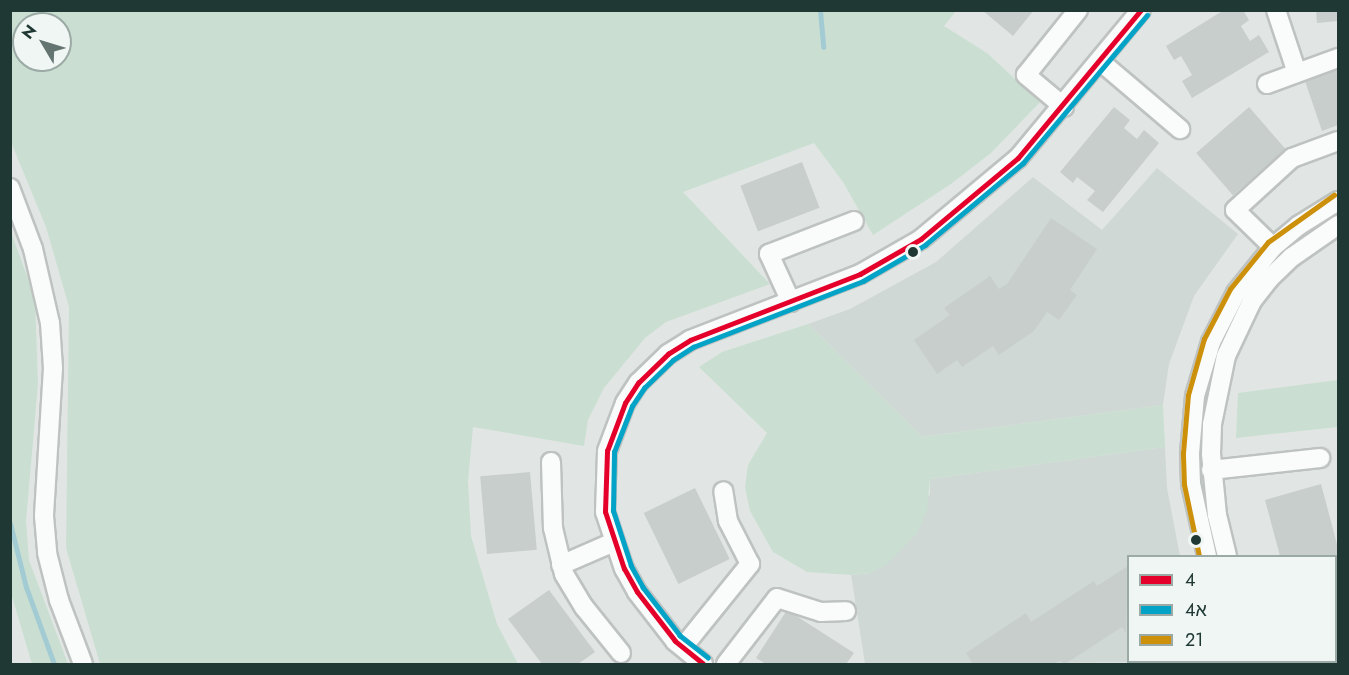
<!DOCTYPE html>
<html>
<head>
<meta charset="utf-8">
<style>
	body { margin:0 }
	#map { position:relative; width:1349px; height:675px; overflow:hidden; background:#e1e6e4; font-family:Jost,sans-serif }
	div>[style] { position:absolute }
	.built>* { inset:0; background:#cfd8d4 }
	.green>* { inset:0; background:#cadfd2 }
	.stream>* { height:5px; margin:-2.5px; padding:0 2.5px; transform-origin:2.5px; border-radius:2.5px; background:#a3cbd4 }
	.building>* { inset:0; background:#c8cecc; transform-origin:0 0 }
	.roads { filter:drop-shadow(2px 0 #bec3c1) drop-shadow(-2px 0 #bec3c1) drop-shadow(0 2px #bec3c1) drop-shadow(0 -2px #bec3c1) }
	.minor>* { height:18px; margin:-9px; padding:0 9px; transform-origin:9px; border-radius:9px; background:#fafbfb }
	.bus-1>* { height:4.5px; margin:-2.25px; padding:0 2.25px; transform-origin:2.25px; border-radius:2.25px; background:#e4002b }
	.bus-2>* { height:4.5px; margin:-2.25px; padding:0 2.25px; transform-origin:2.25px; border-radius:2.25px; background:#02a3c6 }
	.bus-3>* { height:4.5px; margin:-2.25px; padding:0 2.25px; transform-origin:2.25px; border-radius:2.25px; background:#cc900a }
	.dots>* { width:16px; height:16px; translate:-50% -50%; box-sizing:border-box; border:3px solid #eff6f3; border-radius:50% }
	span { translate:-50% -50%; white-space:nowrap; text-align:center; line-height:1.15; -webkit-text-stroke:4.5px #eff6f3; paint-order:stroke }
	.frame { position:absolute; inset:0; border:12px solid #203833; pointer-events:none }
	.legend { position:absolute; left:1127px; top:555px; width:210px; height:108px; box-sizing:border-box; background:#eff6f3; border:2px solid #9caaa6; margin:0; padding:8px 10px; list-style:none; font-size:18px; color:#203833 }
	.legend li { display:flex; align-items:center; gap:12px; height:30px }
	.legend b { width:30px; border:2px solid #9caaa6 }
	.north { position:absolute; left:12px; top:12px; width:60px; height:60px; box-sizing:border-box; background:#eff6f3; border:2px solid #9caaa6; border-radius:50%; rotate:308deg; font-size:16px; font-weight:700; line-height:24px; text-align:center; color:#203833 }
	.north::after { content:''; display:block; margin:auto; width:21px; height:27px; background:#647571; clip-path:polygon(50% 0,100% 100%,50% 72%,0 100%) }
</style>
</head>
<body>
<div id="map">
	<div class="built">
		<div style="clip-path:polygon(1157px 168px,1238px 234px,1194px 296px,1169px 364px,1163px 405px,922px 437px,808px 324px,850px 309px,936px 262px,1033px 177px,1102px 230px)"></div>
		<div style="clip-path:polygon(1165px 447px,1167px 488px,1180px 556px,1128px 556px,1128px 662px,1186px 662px,865px 664px,851px 575px,871px 573px,930px 494px,930px 479px)"></div>
	</div>
	<div class="green">
		<div style="clip-path:polygon(evenodd,10px 11px,956px 11px,944px 26px,987px 53px,1040px 102px,991px 153px,951px 184px,873px 235px,843px 182px,814px 143px,683px 192px,770px 284px,666px 322px,645px 338px,604px 388px,588px 420px,584px 446px,473px 427px,468px 481px,471px 536px,497px 624px,518px 664px,100px 664px,66px 548px,69px 307px,46px 227px,11px 142px,10px 11px,24px 24px,60px 24px,60px 60px,24px 60px,24px 24px)"></div>
		<div style="clip-path:polygon(11px 232px,35px 298px,38px 384px,26px 521px,29px 560px,68px 664px,32px 664px,11px 593px)"></div>
		<div style="clip-path:polygon(808px 324px,922px 437px,1163px 405px,1165px 447px,930px 479px,927px 511px,917px 533px,887px 564px,871px 573px,851px 575px,807px 572px,773px 552px,750px 511px,745px 487px,748px 465px,767px 433px,699px 367px,722px 352px)"></div>
		<div style="clip-path:polygon(1338px 380px,1338px 427px,1236px 438px,1238px 393px)"></div>
	</div>
	<div class="stream">
		<div style="left:820px;top:10px;width:37px;rotate:85deg"></div>
		<div style="left:10px;top:523px;width:66px;rotate:76deg"></div>
		<div style="left:26px;top:587px;width:82px;rotate:70deg"></div>
	</div>
	<div class="building">
		<div style="clip-path:polygon(982px 10px,1034px 10px,1013px 36px)"></div>
		<div style="clip-path:polygon(1224px 10px,1243px 10px,1249px 20px,1241px 26px,1250px 41px,1259px 35px,1269px 52px,1192px 98px,1182px 81px,1192px 75px,1181px 56px,1174px 60px,1166px 46px)"></div>
		<div style="clip-path:polygon(1316px 10px,1338px 10px,1338px 21px,1317px 23px)"></div>
		<div style="clip-path:polygon(1338px 67px,1338px 125px,1322px 131px,1304px 78px)"></div>
		<div style="clip-path:polygon(1114px 107px,1130px 120px,1124px 128px,1137px 139px,1144px 130px,1159px 143px,1103px 212px,1087px 200px,1095px 191px,1077px 177px,1073px 183px,1060px 172px)"></div>
		<div style="left:1249px;top:107px;width:56px;height:70px;rotate:49deg"></div>
		<div style="left:802px;top:162px;width:49px;height:66px;rotate:69deg"></div>
		<div style="clip-path:polygon(1051px 218px,1097px 249px,1070px 290px,1077px 295px,1059px 320px,1047px 312px,1034px 331px,999px 355px,993px 346px,962px 367px,957px 360px,937px 374px,914px 340px,950px 315px,944px 308px,990px 276px,999px 289px,1007px 284px)"></div>
		<div style="left:530px;top:472px;width:78px;height:50px;rotate:85deg"></div>
		<div style="clip-path:polygon(1321px 484px,1338px 548px,1338px 564px,1336px 564px,1336px 556px,1280px 556px,1265px 500px)"></div>
		<div style="left:695px;top:488px;width:79px;height:57px;rotate:64deg"></div>
		<div style="clip-path:polygon(1128px 566px,1126px 633px,1122px 627px,1065px 664px,1059px 661px,1054px 664px,973px 664px,966px 653px,1026px 613px,1031px 622px,1094px 581px,1097px 586px)"></div>
		<div style="clip-path:polygon(549px 590px,595px 652px,578px 664px,542px 664px,508px 619px)"></div>
		<div style="clip-path:polygon(1338px 599px,1338px 664px,1329px 664px,1327px 662px,1336px 662px)"></div>
		<div style="clip-path:polygon(787px 610px,854px 653px,846px 664px,766px 664px,756px 658px)"></div>
	</div>
	<div class="roads">
		<div class="minor">
			<div style="left:1276px;top:10px;width:66px;rotate:71.6deg"></div>
			<div style="left:1101px;top:62px;width:104px;rotate:40.3deg"></div>
			<div style="left:1267px;top:84px;width:76px;rotate:-20.1deg"></div>
			<div style="left:1064px;top:107px;width:50px;rotate:-139.9deg"></div>
			<div style="left:1026px;top:75px;width:83px;rotate:-51.3deg"></div>
			<div style="left:10px;top:188px;width:65px;rotate:69.3deg"></div>
			<div style="left:33px;top:249px;width:76px;rotate:77.1deg"></div>
			<div style="left:50px;top:323px;width:45px;rotate:86.2deg"></div>
			<div style="left:53px;top:368px;width:148px;rotate:93.5deg"></div>
			<div style="left:44px;top:516px;width:37px;rotate:85deg"></div>
			<div style="left:47px;top:553px;width:49px;rotate:75.7deg"></div>
			<div style="left:59px;top:600px;width:68px;rotate:69.4deg"></div>
			<div style="left:1273px;top:247px;width:53px;rotate:-135.8deg"></div>
			<div style="left:1235px;top:210px;width:77px;rotate:-42.4deg"></div>
			<div style="left:1292px;top:158px;width:49px;rotate:-20.3deg"></div>
			<div style="left:791px;top:302px;width:53px;rotate:-114.6deg"></div>
			<div style="left:769px;top:254px;width:91px;rotate:-21.2deg"></div>
			<div style="left:551px;top:462px;width:66px;rotate:88.3deg"></div>
			<div style="left:553px;top:528px;width:47px;rotate:76.6deg"></div>
			<div style="left:564px;top:574px;width:39px;rotate:59deg"></div>
			<div style="left:584px;top:607px;width:59px;rotate:51.2deg"></div>
			<div style="left:1211px;top:470px;width:110px;rotate:-6.3deg"></div>
			<div style="left:1207px;top:556px;width:74px;rotate:-102.5deg"></div>
			<div style="left:1191px;top:484px;width:31px;rotate:-92deg"></div>
			<div style="left:1190px;top:453px;width:57px;rotate:-85deg"></div>
			<div style="left:1195px;top:396px;width:56px;rotate:-73.5deg"></div>
			<div style="left:1211px;top:342px;width:55px;rotate:-63deg"></div>
			<div style="left:1236px;top:293px;width:59px;rotate:-51.2deg"></div>
			<div style="left:1273px;top:247px;width:33px;rotate:-40deg"></div>
			<div style="left:1298px;top:226px;width:47px;rotate:-32deg"></div>
			<div style="left:1227px;top:556px;width:42px;rotate:-103.7deg"></div>
			<div style="left:1217px;top:515px;width:61px;rotate:-95.6deg"></div>
			<div style="left:1211px;top:454px;width:30px;rotate:-88deg"></div>
			<div style="left:1212px;top:424px;width:69px;rotate:-78.4deg"></div>
			<div style="left:1226px;top:356px;width:61px;rotate:-64.7deg"></div>
			<div style="left:1252px;top:301px;width:28px;rotate:-52deg"></div>
			<div style="left:1269px;top:279px;width:32px;rotate:-44deg"></div>
			<div style="left:1292px;top:257px;width:56px;rotate:-34.8deg"></div>
			<div style="left:561px;top:565px;width:58px;rotate:-23.5deg"></div>
			<div style="left:683px;top:647px;width:107px;rotate:-51.1deg"></div>
			<div style="left:750px;top:564px;width:48px;rotate:-117.1deg"></div>
			<div style="left:728px;top:521px;width:30px;rotate:-99deg"></div>
			<div style="left:703px;top:664px;width:36px;rotate:-141deg"></div>
			<div style="left:675px;top:641px;width:62px;rotate:-127.8deg"></div>
			<div style="left:637px;top:592px;width:26px;rotate:-119deg"></div>
			<div style="left:624px;top:569px;width:60px;rotate:-108.4deg"></div>
			<div style="left:605px;top:512px;width:61px;rotate:-88.1deg"></div>
			<div style="left:607px;top:451px;width:51px;rotate:-69.4deg"></div>
			<div style="left:625px;top:403px;width:24px;rotate:-57deg"></div>
			<div style="left:638px;top:383px;width:42px;rotate:-44deg"></div>
			<div style="left:668px;top:354px;width:26px;rotate:-32deg"></div>
			<div style="left:690px;top:340px;width:182px;rotate:-21.2deg"></div>
			<div style="left:860px;top:274px;width:70px;rotate:-29.8deg"></div>
			<div style="left:921px;top:239px;width:126px;rotate:-39.9deg"></div>
			<div style="left:1018px;top:158px;width:192px;rotate:-50.3deg"></div>
			<div style="left:726px;top:664px;width:83px;rotate:-52.3deg"></div>
			<div style="left:777px;top:598px;width:46px;rotate:17.7deg"></div>
			<div style="left:821px;top:612px;width:25px;rotate:-2deg"></div>
			<div style="left:1258px;top:664px;width:6px;rotate:-18deg"></div>
		</div>
	</div>
	<div class="bus-1">
		<div style="left:703px;top:664px;width:36px;rotate:-141deg"></div>
		<div style="left:675px;top:641px;width:62px;rotate:-127.8deg"></div>
		<div style="left:637px;top:592px;width:26px;rotate:-119deg"></div>
		<div style="left:624px;top:569px;width:60px;rotate:-108.4deg"></div>
		<div style="left:605px;top:512px;width:61px;rotate:-88.1deg"></div>
		<div style="left:607px;top:451px;width:51px;rotate:-69.4deg"></div>
		<div style="left:625px;top:403px;width:24px;rotate:-57deg"></div>
		<div style="left:638px;top:383px;width:42px;rotate:-44deg"></div>
		<div style="left:668px;top:354px;width:26px;rotate:-32deg"></div>
		<div style="left:690px;top:340px;width:182px;rotate:-21.2deg"></div>
		<div style="left:860px;top:274px;width:70px;rotate:-29.8deg"></div>
		<div style="left:921px;top:239px;width:126px;rotate:-39.9deg"></div>
		<div style="left:1018px;top:158px;width:192px;rotate:-50.3deg"></div>
	</div>
	<div class="bus-2">
		<div style="left:708px;top:658px;width:36px;rotate:-142deg"></div>
		<div style="left:680px;top:636px;width:61px;rotate:-127.6deg"></div>
		<div style="left:643px;top:588px;width:25px;rotate:-119deg"></div>
		<div style="left:631px;top:566px;width:58px;rotate:-108.1deg"></div>
		<div style="left:613px;top:511px;width:59px;rotate:-89deg"></div>
		<div style="left:614px;top:452px;width:49px;rotate:-68.6deg"></div>
		<div style="left:632px;top:406px;width:22px;rotate:-56deg"></div>
		<div style="left:644px;top:388px;width:40px;rotate:-44deg"></div>
		<div style="left:673px;top:360px;width:24px;rotate:-33deg"></div>
		<div style="left:693px;top:347px;width:182px;rotate:-21.2deg"></div>
		<div style="left:863px;top:281px;width:72px;rotate:-30.1deg"></div>
		<div style="left:925px;top:245px;width:128px;rotate:-39.9deg"></div>
		<div style="left:1023px;top:163px;width:193px;rotate:-50deg"></div>
	</div>
	<div class="bus-3">
		<div style="left:1199px;top:556px;width:73px;rotate:-101.9deg"></div>
		<div style="left:1184px;top:485px;width:32px;rotate:-92deg"></div>
		<div style="left:1183px;top:453px;width:58px;rotate:-85.1deg"></div>
		<div style="left:1188px;top:395px;width:58px;rotate:-74.1deg"></div>
		<div style="left:1204px;top:339px;width:56px;rotate:-62.5deg"></div>
		<div style="left:1230px;top:289px;width:60px;rotate:-51deg"></div>
		<div style="left:1268px;top:242px;width:81px;rotate:-35.5deg"></div>
	</div>
	<div class="dots">
		<div style="left:913px;top:252px;background:#203833"></div>
		<div style="left:1196px;top:540px;background:#203833"></div>
	</div>
	<div class="frame"></div>
	<ul class="legend">
	<li><b style="height:8px;background:#e4002b"></b>4</li>
	<li><b style="height:8px;background:#02a3c6"></b>4א</li>
	<li><b style="height:8px;background:#cc900a"></b>21</li>
	</ul>
	<div class="north">N</div>
</div>
</body>
</html>
